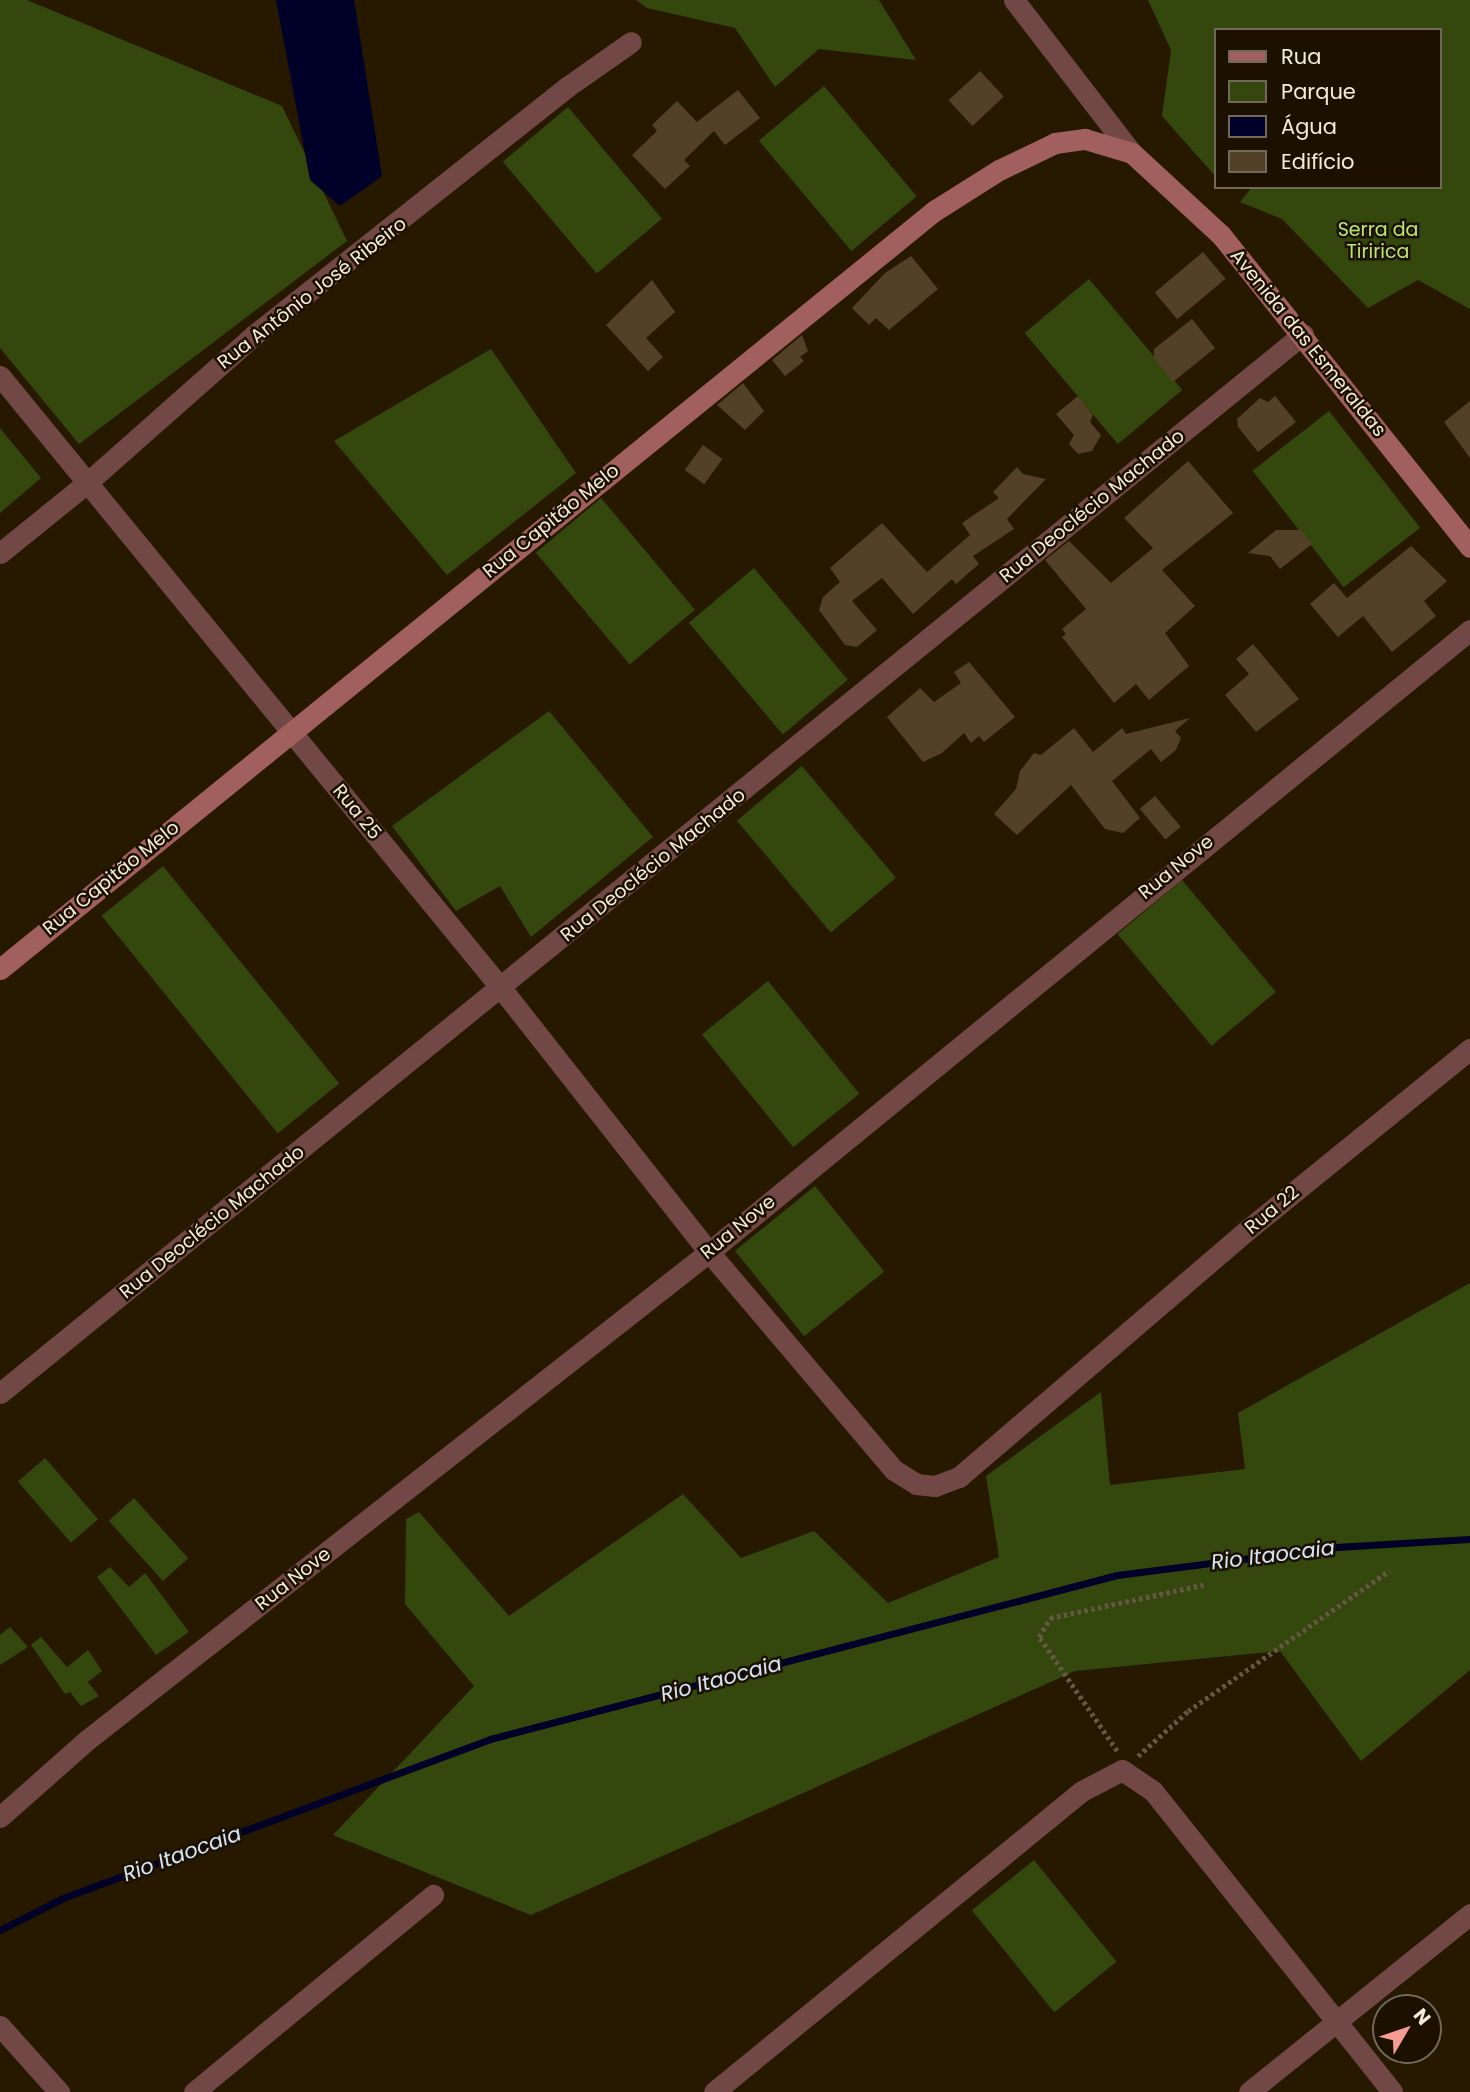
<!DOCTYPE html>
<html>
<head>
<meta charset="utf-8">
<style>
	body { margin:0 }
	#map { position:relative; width:1470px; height:2092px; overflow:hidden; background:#261900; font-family:Poppins,sans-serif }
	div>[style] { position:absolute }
	.green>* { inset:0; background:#34470c; transform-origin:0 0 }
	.water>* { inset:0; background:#000028 }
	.stream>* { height:7px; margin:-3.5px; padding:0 3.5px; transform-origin:3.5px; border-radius:3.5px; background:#000028 }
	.building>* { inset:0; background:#524127; transform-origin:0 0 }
	.path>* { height:4.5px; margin-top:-2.25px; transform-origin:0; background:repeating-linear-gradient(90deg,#645842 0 3.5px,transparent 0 7px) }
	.street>* { height:21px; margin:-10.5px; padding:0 10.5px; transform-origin:10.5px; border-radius:10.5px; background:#714846 }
	.secondary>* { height:21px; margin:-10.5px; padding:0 10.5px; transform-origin:10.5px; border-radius:10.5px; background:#a1605d }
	span { translate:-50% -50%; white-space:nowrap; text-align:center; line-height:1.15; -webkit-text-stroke:5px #1c1000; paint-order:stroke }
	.park-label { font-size:19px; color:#bbe871 }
	.street-label { font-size:19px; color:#f3ebdb }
	.water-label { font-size:21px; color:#d5e5f8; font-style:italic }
	.legend { position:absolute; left:1214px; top:28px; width:228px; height:161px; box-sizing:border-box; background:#1c1000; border:2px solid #726858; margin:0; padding:9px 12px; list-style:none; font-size:21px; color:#f3ebdb }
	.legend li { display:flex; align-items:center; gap:14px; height:35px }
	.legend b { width:35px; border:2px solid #726858 }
	.north { position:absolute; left:1372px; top:1994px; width:70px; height:70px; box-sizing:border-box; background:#1c1000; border:2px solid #726858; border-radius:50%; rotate:51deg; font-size:19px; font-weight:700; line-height:28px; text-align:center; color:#f3ebdb }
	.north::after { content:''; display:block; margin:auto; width:24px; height:32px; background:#f59c94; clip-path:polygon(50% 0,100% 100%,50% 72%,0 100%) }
</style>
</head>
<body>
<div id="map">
	<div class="green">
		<div style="clip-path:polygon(0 0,27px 0,282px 106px,347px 241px,79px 444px,0 348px)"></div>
		<div style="clip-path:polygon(636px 0,879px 0,916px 60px,819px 49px,775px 87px,735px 28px,647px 8px)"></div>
		<div style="clip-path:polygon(1148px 0,1470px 0,1470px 309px,1418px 280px,1368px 308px,1282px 219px,1240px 202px,1252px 187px,1440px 187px,1440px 30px,1216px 30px,1216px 177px,1162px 116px,1171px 50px)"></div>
		<div style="left:824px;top:86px;width:144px;height:85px;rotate:50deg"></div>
		<div style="left:568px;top:107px;width:146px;height:85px;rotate:50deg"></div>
		<div style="left:1089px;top:279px;width:145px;height:84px;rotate:50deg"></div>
		<div style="clip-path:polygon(491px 349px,576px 473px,447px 575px,334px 441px)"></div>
		<div style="left:1329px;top:411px;width:148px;height:97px;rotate:52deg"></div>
		<div style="clip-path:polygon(0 428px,41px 478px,0 513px)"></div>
		<div style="left:601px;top:498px;width:146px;height:85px;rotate:50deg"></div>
		<div style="left:754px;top:568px;width:146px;height:85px;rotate:50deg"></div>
		<div style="clip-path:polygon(549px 711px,653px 837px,531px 937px,500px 886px,456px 911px,392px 826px)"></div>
		<div style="left:802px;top:766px;width:146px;height:85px;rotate:50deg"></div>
		<div style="left:163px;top:866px;width:280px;height:79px;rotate:51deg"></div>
		<div style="left:1182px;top:880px;width:146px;height:84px;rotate:50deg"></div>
		<div style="left:768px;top:981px;width:145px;height:85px;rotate:51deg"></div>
		<div style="left:815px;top:1186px;width:110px;height:103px;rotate:51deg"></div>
		<div style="clip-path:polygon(1470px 1283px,1470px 1670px,1361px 1761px,1280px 1651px,1075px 1671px,531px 1915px,333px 1835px,474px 1686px,405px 1604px,406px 1519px,419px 1512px,509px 1616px,683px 1494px,741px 1558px,814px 1531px,888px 1603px,999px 1557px,986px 1476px,1101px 1392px,1110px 1485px,1245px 1469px,1238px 1413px)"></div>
		<div style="left:45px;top:1458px;width:81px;height:36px;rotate:49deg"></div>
		<div style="left:134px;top:1498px;width:81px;height:34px;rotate:48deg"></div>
		<div style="clip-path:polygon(110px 1567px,129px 1587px,145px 1573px,189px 1632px,156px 1655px,97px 1577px)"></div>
		<div style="clip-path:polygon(10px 1627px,28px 1647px,0 1665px,0 1635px)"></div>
		<div style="clip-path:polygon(41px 1637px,67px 1667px,88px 1650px,102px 1671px,88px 1682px,99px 1696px,81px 1706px,70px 1692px,65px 1694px,31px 1645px)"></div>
		<div style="left:1034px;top:1860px;width:131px;height:80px;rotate:51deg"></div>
	</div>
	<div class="water">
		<div style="clip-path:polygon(276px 0,354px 0,382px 176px,340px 206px,310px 180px)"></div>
	</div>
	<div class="stream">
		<div style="left:0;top:1930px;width:71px;rotate:-26.9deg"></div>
		<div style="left:63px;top:1898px;width:456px;rotate:-20.4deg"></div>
		<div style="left:490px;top:1739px;width:648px;rotate:-14.66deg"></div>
		<div style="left:1117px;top:1575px;width:221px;rotate:-7.3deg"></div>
		<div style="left:1336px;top:1547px;width:134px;rotate:-3.4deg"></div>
	</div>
	<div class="building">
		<div style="left:980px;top:71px;width:35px;height:43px;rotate:47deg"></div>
		<div style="clip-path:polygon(738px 90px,760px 118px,725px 145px,714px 131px,684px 160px,690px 166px,665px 189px,632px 155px,657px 131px,652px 125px,677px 101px,697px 122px)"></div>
		<div style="left:1203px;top:252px;width:35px;height:63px;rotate:50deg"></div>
		<div style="clip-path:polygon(911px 256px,938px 289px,889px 330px,876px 318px,869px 325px,852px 308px,885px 273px)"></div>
		<div style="clip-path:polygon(652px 280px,675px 312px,646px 338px,663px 357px,648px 371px,606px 325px)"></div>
		<div style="clip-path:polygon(1192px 319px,1215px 348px,1173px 382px,1154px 359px,1154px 349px)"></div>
		<div style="clip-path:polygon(802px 335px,808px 351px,800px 357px,804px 361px,785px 376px,772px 360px)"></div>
		<div style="clip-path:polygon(743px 383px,764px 411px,745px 430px,717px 405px)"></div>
		<div style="clip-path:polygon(1078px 396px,1093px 415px,1090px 422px,1101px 435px,1092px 451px,1078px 454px,1069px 444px,1074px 435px,1056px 414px)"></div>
		<div style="clip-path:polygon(1275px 396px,1296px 422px,1258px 452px,1238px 427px,1237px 419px,1260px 398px,1268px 402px)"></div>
		<div style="clip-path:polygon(1470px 401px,1470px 458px,1444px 422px)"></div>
		<div style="left:703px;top:445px;width:24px;height:31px;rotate:36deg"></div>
		<div style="clip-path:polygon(1188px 461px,1233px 513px,1162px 570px,1195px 606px,1165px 633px,1189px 666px,1149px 700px,1136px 684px,1114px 703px,1062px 637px,1066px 634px,1062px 629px,1086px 609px,1045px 560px,1069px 541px,1111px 583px,1153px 548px,1124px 518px)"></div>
		<div style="clip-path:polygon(1017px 467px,1023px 474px,1046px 479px,1007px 519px,1014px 529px,973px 556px,979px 564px,956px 584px,952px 579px,913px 614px,882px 578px,852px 601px,877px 630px,857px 647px,845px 645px,819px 610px,823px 597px,840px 582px,830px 568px,882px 523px,927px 572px,970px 535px,962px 523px,999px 498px,993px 492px)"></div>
		<div style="clip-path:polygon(1276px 530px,1301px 530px,1312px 544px,1280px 569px,1270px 556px,1248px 553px)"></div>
		<div style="clip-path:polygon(1411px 546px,1447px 581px,1424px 601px,1436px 616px,1392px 652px,1363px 616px,1338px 637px,1310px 604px,1334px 583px,1347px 598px)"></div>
		<div style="clip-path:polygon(1253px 644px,1299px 699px,1256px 732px,1225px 695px,1249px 674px,1236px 659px)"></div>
		<div style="clip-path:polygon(969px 662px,1015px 717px,984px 742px,979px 736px,971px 743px,964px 733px,942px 753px,923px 762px,887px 717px,920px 688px,934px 702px,961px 683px,954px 672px)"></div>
		<div style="clip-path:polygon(1190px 718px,1175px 731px,1181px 738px,1176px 750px,1161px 762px,1151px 749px,1112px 781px,1140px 818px,1123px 833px,1105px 829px,1071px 785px,1017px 835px,994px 814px,1016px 789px,1020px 771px,1034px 753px,1041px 755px,1074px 728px,1093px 752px,1122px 728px,1126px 734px)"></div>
		<div style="left:1155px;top:796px;width:40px;height:20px;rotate:50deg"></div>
	</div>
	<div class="path">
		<div style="left:1117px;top:1751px;width:138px;rotate:-124.4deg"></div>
		<div style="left:1039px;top:1637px;width:22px;rotate:-60deg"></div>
		<div style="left:1050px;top:1618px;width:157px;rotate:-12.2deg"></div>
		<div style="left:1138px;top:1756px;width:67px;rotate:-42deg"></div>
		<div style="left:1188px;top:1711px;width:246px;rotate:-34.9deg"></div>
	</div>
	<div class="street">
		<div style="left:1014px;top:0;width:193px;rotate:52.4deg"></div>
		<div style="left:0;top:376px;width:791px;rotate:50.7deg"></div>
		<div style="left:501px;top:988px;width:336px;rotate:51.8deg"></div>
		<div style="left:709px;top:1252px;width:286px;rotate:49.7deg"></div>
		<div style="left:894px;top:1470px;width:26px;rotate:32deg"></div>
		<div style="left:916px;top:1484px;width:19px;rotate:6deg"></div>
		<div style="left:935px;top:1486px;width:26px;rotate:-21deg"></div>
		<div style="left:959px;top:1477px;width:378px;rotate:-40.6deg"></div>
		<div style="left:1246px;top:1231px;width:289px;rotate:-39.1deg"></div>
		<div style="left:0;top:553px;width:113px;rotate:-38.9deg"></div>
		<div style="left:88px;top:482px;width:222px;rotate:-41.5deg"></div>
		<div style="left:254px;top:335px;width:399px;rotate:-38.4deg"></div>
		<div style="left:567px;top:87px;width:78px;rotate:-35.1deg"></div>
		<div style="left:0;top:1393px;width:1679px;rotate:-39.1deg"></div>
		<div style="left:0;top:1817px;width:116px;rotate:-41.5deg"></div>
		<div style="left:87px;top:1740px;width:791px;rotate:-38.12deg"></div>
		<div style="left:709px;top:1252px;width:983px;rotate:-39.26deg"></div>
		<div style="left:0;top:2026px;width:89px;rotate:48.2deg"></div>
		<div style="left:194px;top:2092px;width:310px;rotate:-39.5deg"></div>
		<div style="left:714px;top:2092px;width:475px;rotate:-39.3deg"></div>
		<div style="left:1082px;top:1791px;width:45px;rotate:-27.7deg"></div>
		<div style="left:1122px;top:1770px;width:37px;rotate:34deg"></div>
		<div style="left:1153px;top:1791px;width:384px;rotate:51.5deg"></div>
		<div style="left:1249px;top:2092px;width:284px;rotate:-38.8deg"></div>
	</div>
	<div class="secondary">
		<div style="left:0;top:969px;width:1203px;rotate:-39.06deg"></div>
		<div style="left:934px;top:211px;width:77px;rotate:-32.2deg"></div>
		<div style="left:999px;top:170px;width:62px;rotate:-25.7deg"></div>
		<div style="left:1055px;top:143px;width:30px;rotate:-8deg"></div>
		<div style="left:1085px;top:139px;width:49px;rotate:16.6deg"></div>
		<div style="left:1132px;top:153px;width:121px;rotate:42.7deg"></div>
		<div style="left:1221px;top:235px;width:399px;rotate:51.4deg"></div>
	</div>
	<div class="park-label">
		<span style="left:1378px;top:241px">Serra da<br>Tiririca</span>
	</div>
	<div class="street-label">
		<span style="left:312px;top:293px;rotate:-38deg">Rua Antônio José Ribeiro</span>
		<span style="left:1308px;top:343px;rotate:51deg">Avenida das Esmeraldas</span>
		<span style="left:1092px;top:506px;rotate:-39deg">Rua Deoclécio Machado</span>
		<span style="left:551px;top:521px;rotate:-39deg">Rua Capitão Melo</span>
		<span style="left:357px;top:812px;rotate:51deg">Rua 25</span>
		<span style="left:653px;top:865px;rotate:-39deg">Rua Deoclécio Machado</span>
		<span style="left:1176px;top:867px;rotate:-39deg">Rua Nove</span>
		<span style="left:111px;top:878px;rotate:-39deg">Rua Capitão Melo</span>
		<span style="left:1272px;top:1210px;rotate:-40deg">Rua 22</span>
		<span style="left:212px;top:1222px;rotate:-39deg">Rua Deoclécio Machado</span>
		<span style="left:738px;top:1227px;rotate:-39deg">Rua Nove</span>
		<span style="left:293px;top:1579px;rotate:-38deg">Rua Nove</span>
	</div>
	<div class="water-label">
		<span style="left:1273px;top:1555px;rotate:-7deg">Rio Itaocaia</span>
		<span style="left:721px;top:1679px;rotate:-15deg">Rio Itaocaia</span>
		<span style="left:182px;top:1854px;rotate:-20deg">Rio Itaocaia</span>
	</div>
	<ul class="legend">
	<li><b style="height:9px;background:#a1605d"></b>Rua</li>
	<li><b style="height:19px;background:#34470c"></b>Parque</li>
	<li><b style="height:19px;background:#000028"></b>Água</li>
	<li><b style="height:19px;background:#524127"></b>Edifício</li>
	</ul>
	<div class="north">N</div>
</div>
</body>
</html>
